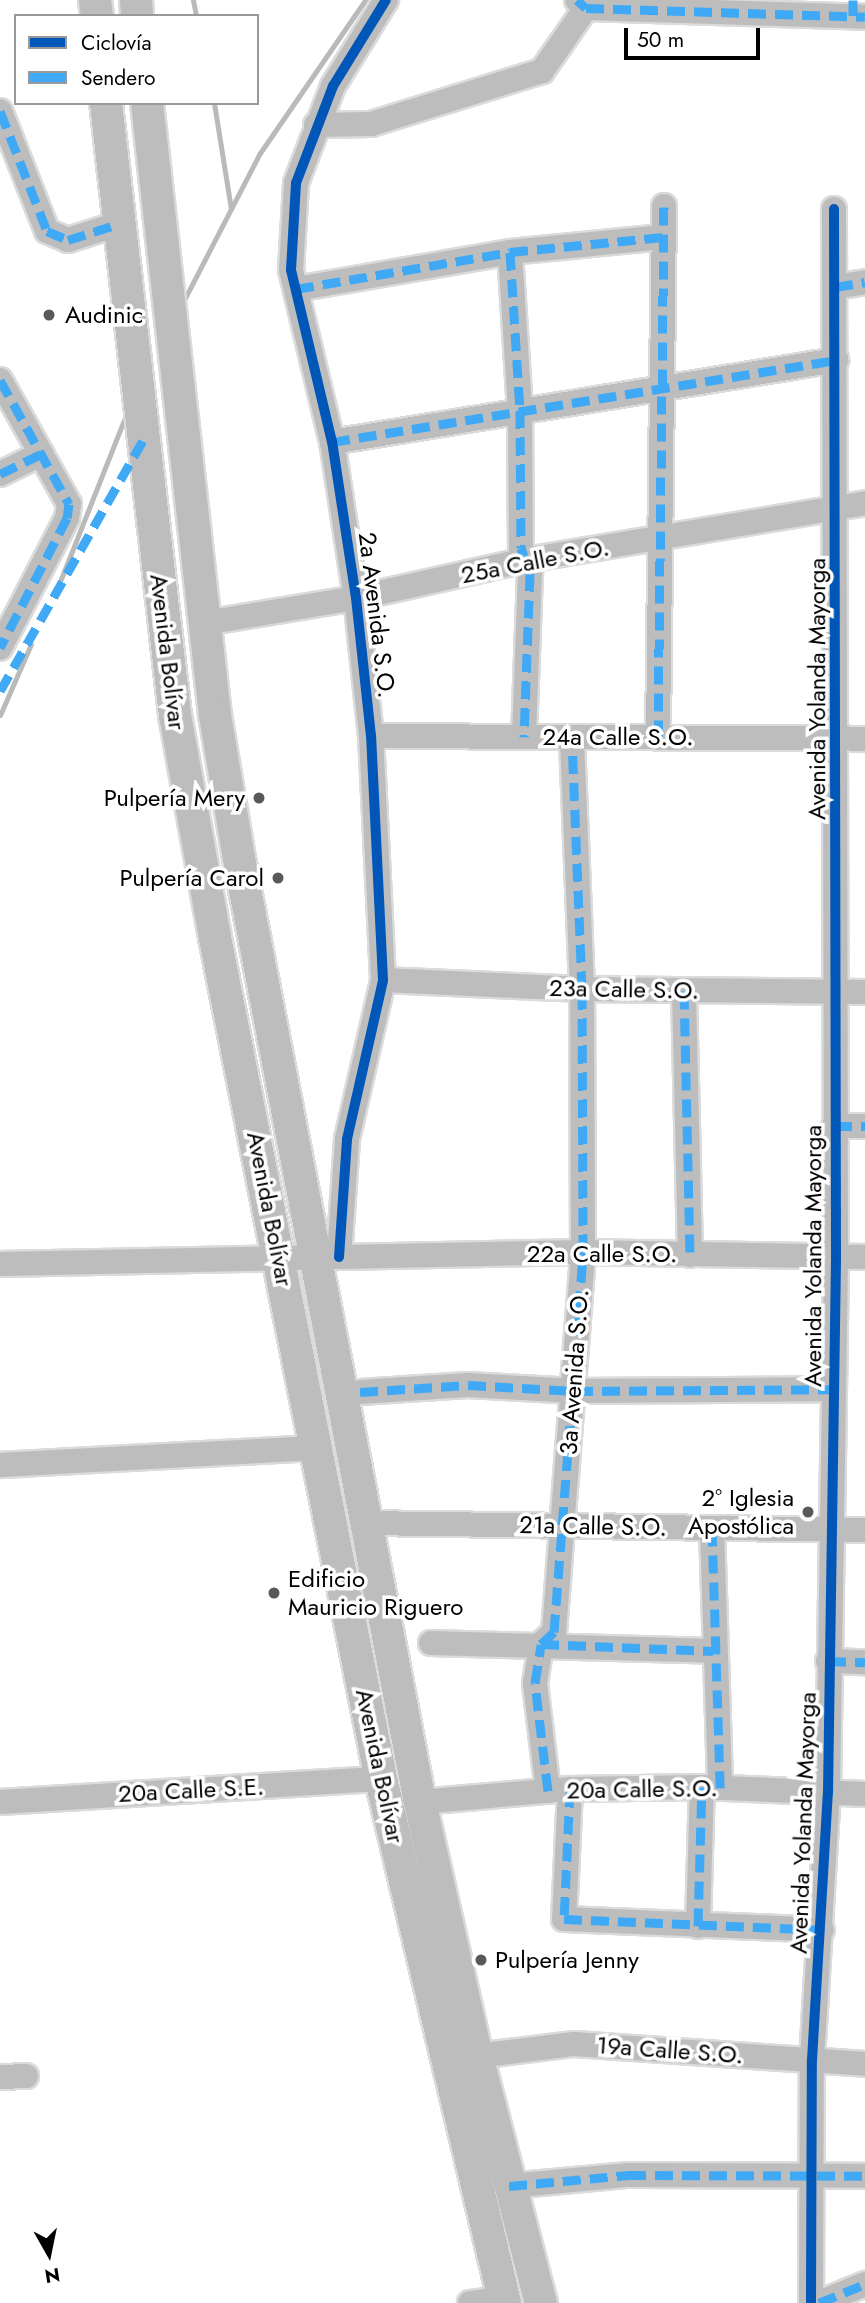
<!DOCTYPE html>
<html>
<head>
<meta charset="utf-8">
<style>
	body { margin:0 }
	#map { position:relative; width:865px; height:2303px; overflow:hidden; background:#fff; font-family:Jost,sans-serif }
	div>[style] { position:absolute }
	.stream>* { height:5px; margin:-2.5px; padding:0 2.5px; transform-origin:2.5px; border-radius:2.5px; background:#bababa }
	.roads { filter:drop-shadow(2px 0 #dbdbdb) drop-shadow(-2px 0 #dbdbdb) drop-shadow(0 2px #dbdbdb) drop-shadow(0 -2px #dbdbdb) }
	.minor>* { height:24px; margin:-12px; padding:0 12px; transform-origin:12px; border-radius:12px; background:#bdbdbd }
	.major>* { height:32px; margin:-16px; padding:0 16px; transform-origin:16px; border-radius:16px; background:#bdbdbd }
	.quiet>* { height:9px; margin-top:-4.5px; transform-origin:0; background:repeating-linear-gradient(90deg,#3fa9f5 0 18px,transparent 0 27px) }
	.cycleway>* { height:10px; margin:-5px; padding:0 5px; transform-origin:5px; border-radius:5px; background:#0057b8 }
	.dots>* { width:19px; height:19px; translate:-50% -50%; box-sizing:border-box; border:4px solid #fff; border-radius:50% }
	span { translate:-50% -50%; white-space:nowrap; text-align:center; line-height:1.15; -webkit-text-stroke:7px #fff; paint-order:stroke }
	.poi-label { font-size:24px; color:#000 }
	.left { translate:0 -50%; text-align:left }
	.right { translate:-100% -50%; text-align:right }
	.street-label { font-size:24px; color:#000 }
	.legend { position:absolute; left:14px; top:14px; width:245px; height:91px; box-sizing:border-box; background:#fff; border:2px solid #999; margin:0; padding:9px 12px; list-style:none; font-size:21px; color:#000 }
	.legend li { display:flex; align-items:center; gap:14px; height:35px }
	.legend b { width:35px; border:2px solid #999 }
	.north { position:absolute; left:14px; top:2219px; width:70px; height:70px; -webkit-text-stroke:5px #fff; paint-order:stroke; rotate:171deg; font-size:19px; font-weight:700; line-height:28px; text-align:center; color:#000 }
	.north::after { content:''; display:block; margin:auto; width:24px; height:32px; background:#000; clip-path:polygon(50% 0,100% 100%,50% 72%,0 100%) }
	.scale { position:absolute; left:624px; top:28px; width:136px; height:32px; box-sizing:border-box; border:4px solid #000; border-top:0; padding-left:9px; font-size:21px; line-height:24px; white-space:nowrap; color:#000; -webkit-text-stroke:5px #fff; paint-order:stroke }
</style>
</head>
<body>
<div id="map">
	<div class="stream">
		<div style="left:193px;top:0;width:16px;rotate:79deg"></div>
		<div style="left:214px;top:103px;width:107px;rotate:80.9deg"></div>
		<div style="left:185px;top:298px;width:163px;rotate:-62.7deg"></div>
		<div style="left:260px;top:153px;width:186px;rotate:-55.5deg"></div>
		<div style="left:61px;top:579px;width:180px;rotate:-68.4deg"></div>
		<div style="left:0;top:715px;width:77px;rotate:-66.4deg"></div>
	</div>
	<div class="roads">
		<div class="minor">
			<div style="left:577px;top:0;width:12px;rotate:42deg"></div>
			<div style="left:586px;top:8px;width:279px;rotate:1.8deg"></div>
			<div style="left:0;top:111px;width:129px;rotate:68.6deg"></div>
			<div style="left:47px;top:231px;width:23px;rotate:23deg"></div>
			<div style="left:68px;top:240px;width:52px;rotate:-17.7deg"></div>
			<div style="left:316px;top:125px;width:55px;rotate:-1deg"></div>
			<div style="left:371px;top:124px;width:179px;rotate:-17.2deg"></div>
			<div style="left:542px;top:71px;width:77px;rotate:-55.1deg"></div>
			<div style="left:510px;top:252px;width:158px;rotate:86.4deg"></div>
			<div style="left:520px;top:410px;width:138px;rotate:89.6deg"></div>
			<div style="left:521px;top:548px;width:27px;rotate:70deg"></div>
			<div style="left:530px;top:573px;width:164px;rotate:92.1deg"></div>
			<div style="left:835px;top:287px;width:30px;rotate:-9deg"></div>
			<div style="left:296px;top:289px;width:217px;rotate:-9.8deg"></div>
			<div style="left:510px;top:252px;width:154px;rotate:-5.6deg"></div>
			<div style="left:0;top:380px;width:142px;rotate:60.9deg"></div>
			<div style="left:69px;top:504px;width:14px;rotate:98deg"></div>
			<div style="left:67px;top:518px;width:146px;rotate:117.3deg"></div>
			<div style="left:332px;top:442px;width:511px;rotate:-9.24deg"></div>
			<div style="left:0;top:474px;width:46px;rotate:-26deg"></div>
			<div style="left:205px;top:623px;width:153px;rotate:-9.4deg"></div>
			<div style="left:356px;top:598px;width:174px;rotate:-12.6deg"></div>
			<div style="left:526px;top:560px;width:344px;rotate:-9.5deg"></div>
			<div style="left:371px;top:736px;width:494px;rotate:0.3deg"></div>
			<div style="left:658px;top:738px;width:532px;rotate:-89.35deg"></div>
			<div style="left:383px;top:980px;width:199px;rotate:2.6deg"></div>
			<div style="left:582px;top:989px;width:283px;rotate:0.6deg"></div>
			<div style="left:684px;top:991px;width:264px;rotate:88.7deg"></div>
			<div style="left:834px;top:1126px;width:31px"></div>
			<div style="left:339px;top:1257px;width:118px;rotate:-86.1deg"></div>
			<div style="left:347px;top:1139px;width:163px;rotate:-77.2deg"></div>
			<div style="left:383px;top:980px;width:244px;rotate:-92.8deg"></div>
			<div style="left:371px;top:736px;width:139px;rotate:-96.2deg"></div>
			<div style="left:356px;top:598px;width:158px;rotate:-98.7deg"></div>
			<div style="left:332px;top:442px;width:177px;rotate:-103.4deg"></div>
			<div style="left:291px;top:270px;width:87px;rotate:-86.7deg"></div>
			<div style="left:296px;top:183px;width:104px;rotate:-69.1deg"></div>
			<div style="left:333px;top:86px;width:101px;rotate:-58.4deg"></div>
			<div style="left:0;top:1264px;width:583px;rotate:-1.18deg"></div>
			<div style="left:583px;top:1252px;width:282px;rotate:1deg"></div>
			<div style="left:360px;top:1392px;width:108px;rotate:-3.7deg"></div>
			<div style="left:468px;top:1385px;width:107px;rotate:3.2deg"></div>
			<div style="left:575px;top:1391px;width:259px;rotate:-0.4deg"></div>
			<div style="left:0;top:1465px;width:317px;rotate:-3.1deg"></div>
			<div style="left:363px;top:1523px;width:502px;rotate:0.8deg"></div>
			<div style="left:712px;top:1528px;width:260px;rotate:88.2deg"></div>
			<div style="left:431px;top:1643px;width:282px;rotate:1.6deg"></div>
			<div style="left:828px;top:1661px;width:37px;rotate:2deg"></div>
			<div style="left:570px;top:1789px;width:130px;rotate:92.6deg"></div>
			<div style="left:564px;top:1919px;width:258px;rotate:2.4deg"></div>
			<div style="left:548px;top:1791px;width:109px;rotate:-96.9deg"></div>
			<div style="left:535px;top:1683px;width:39px;rotate:-81deg"></div>
			<div style="left:541px;top:1644px;width:18px;rotate:-43deg"></div>
			<div style="left:554px;top:1632px;width:381px;rotate:-85.6deg"></div>
			<div style="left:583px;top:1252px;width:263px;rotate:-90.2deg"></div>
			<div style="left:582px;top:989px;width:252px;rotate:-92.3deg"></div>
			<div style="left:0;top:1802px;width:382px;rotate:-3.5deg"></div>
			<div style="left:420px;top:1802px;width:151px;rotate:-5deg"></div>
			<div style="left:570px;top:1789px;width:132px;rotate:-0.9deg"></div>
			<div style="left:702px;top:1787px;width:163px;rotate:2.5deg"></div>
			<div style="left:698px;top:1926px;width:139px;rotate:-88.4deg"></div>
			<div style="left:477px;top:2056px;width:98px;rotate:-7.1deg"></div>
			<div style="left:574px;top:2044px;width:292px;rotate:3.9deg"></div>
			<div style="left:0;top:2077px;width:26px;rotate:-2deg"></div>
			<div style="left:509px;top:2186px;width:120px;rotate:-5.3deg"></div>
			<div style="left:628px;top:2175px;width:237px;rotate:0.2deg"></div>
			<div style="left:470px;top:2303px;width:34px;rotate:-7deg"></div>
			<div style="left:811px;top:2303px;width:243px;rotate:-89.8deg"></div>
			<div style="left:812px;top:2060px;width:267px;rotate:-86.6deg"></div>
			<div style="left:828px;top:1793px;width:536px;rotate:-89.14deg"></div>
			<div style="left:836px;top:1257px;width:1048px;rotate:-90.11deg"></div>
			<div style="left:819px;top:2303px;width:50px;rotate:-22.4deg"></div>
		</div>
		<div class="major">
			<div style="left:95px;top:0;width:16px;rotate:83deg"></div>
			<div style="left:136px;top:0;width:16px;rotate:86deg"></div>
			<div style="left:106px;top:103px;width:616px;rotate:83.57deg"></div>
			<div style="left:175px;top:715px;width:227px;rotate:79.8deg"></div>
			<div style="left:215px;top:938px;width:857px;rotate:78.83deg"></div>
			<div style="left:381px;top:1779px;width:538px;rotate:76.69deg"></div>
			<div style="left:147px;top:103px;width:616px;rotate:83.66deg"></div>
			<div style="left:215px;top:715px;width:145px;rotate:80.5deg"></div>
			<div style="left:239px;top:858px;width:961px;rotate:79.15deg"></div>
			<div style="left:420px;top:1802px;width:260px;rotate:77.4deg"></div>
			<div style="left:477px;top:2056px;width:255px;rotate:75.5deg"></div>
		</div>
	</div>
	<div class="quiet">
		<div style="left:577px;top:0;width:12px;rotate:42deg"></div>
		<div style="left:586px;top:8px;width:279px;rotate:1.8deg"></div>
		<div style="left:853px;top:16px;width:16px;rotate:-90deg"></div>
		<div style="left:0;top:111px;width:129px;rotate:68.6deg"></div>
		<div style="left:47px;top:231px;width:23px;rotate:23deg"></div>
		<div style="left:68px;top:240px;width:52px;rotate:-17.7deg"></div>
		<div style="left:510px;top:252px;width:158px;rotate:86.4deg"></div>
		<div style="left:520px;top:410px;width:138px;rotate:89.6deg"></div>
		<div style="left:521px;top:548px;width:27px;rotate:70deg"></div>
		<div style="left:530px;top:573px;width:164px;rotate:92.1deg"></div>
		<div style="left:835px;top:287px;width:30px;rotate:-9deg"></div>
		<div style="left:296px;top:289px;width:217px;rotate:-9.8deg"></div>
		<div style="left:510px;top:252px;width:154px;rotate:-5.6deg"></div>
		<div style="left:0;top:380px;width:142px;rotate:60.9deg"></div>
		<div style="left:69px;top:504px;width:14px;rotate:98deg"></div>
		<div style="left:67px;top:518px;width:146px;rotate:117.3deg"></div>
		<div style="left:332px;top:442px;width:511px;rotate:-9.24deg"></div>
		<div style="left:0;top:474px;width:46px;rotate:-26deg"></div>
		<div style="left:0;top:691px;width:289px;rotate:-60.3deg"></div>
		<div style="left:658px;top:738px;width:532px;rotate:-89.35deg"></div>
		<div style="left:684px;top:991px;width:264px;rotate:88.7deg"></div>
		<div style="left:834px;top:1126px;width:31px"></div>
		<div style="left:360px;top:1392px;width:108px;rotate:-3.7deg"></div>
		<div style="left:468px;top:1385px;width:107px;rotate:3.2deg"></div>
		<div style="left:575px;top:1391px;width:259px;rotate:-0.4deg"></div>
		<div style="left:712px;top:1528px;width:260px;rotate:88.2deg"></div>
		<div style="left:541px;top:1644px;width:172px;rotate:2.3deg"></div>
		<div style="left:828px;top:1661px;width:37px;rotate:2deg"></div>
		<div style="left:570px;top:1789px;width:130px;rotate:92.6deg"></div>
		<div style="left:564px;top:1919px;width:258px;rotate:2.4deg"></div>
		<div style="left:548px;top:1791px;width:109px;rotate:-96.9deg"></div>
		<div style="left:535px;top:1683px;width:39px;rotate:-81deg"></div>
		<div style="left:541px;top:1644px;width:18px;rotate:-43deg"></div>
		<div style="left:554px;top:1632px;width:381px;rotate:-85.6deg"></div>
		<div style="left:583px;top:1252px;width:263px;rotate:-90.2deg"></div>
		<div style="left:582px;top:989px;width:252px;rotate:-92.3deg"></div>
		<div style="left:698px;top:1926px;width:139px;rotate:-88.4deg"></div>
		<div style="left:509px;top:2186px;width:120px;rotate:-5.3deg"></div>
		<div style="left:628px;top:2175px;width:237px;rotate:0.2deg"></div>
		<div style="left:819px;top:2303px;width:50px;rotate:-22.4deg"></div>
	</div>
	<div class="cycleway">
		<div style="left:339px;top:1257px;width:118px;rotate:-86.1deg"></div>
		<div style="left:347px;top:1139px;width:163px;rotate:-77.2deg"></div>
		<div style="left:383px;top:980px;width:244px;rotate:-92.8deg"></div>
		<div style="left:371px;top:736px;width:139px;rotate:-96.2deg"></div>
		<div style="left:356px;top:598px;width:158px;rotate:-98.7deg"></div>
		<div style="left:332px;top:442px;width:177px;rotate:-103.4deg"></div>
		<div style="left:291px;top:270px;width:87px;rotate:-86.7deg"></div>
		<div style="left:296px;top:183px;width:104px;rotate:-69.1deg"></div>
		<div style="left:333px;top:86px;width:101px;rotate:-58.4deg"></div>
		<div style="left:811px;top:2303px;width:243px;rotate:-89.8deg"></div>
		<div style="left:812px;top:2060px;width:267px;rotate:-86.6deg"></div>
		<div style="left:828px;top:1793px;width:536px;rotate:-89.14deg"></div>
		<div style="left:836px;top:1257px;width:1048px;rotate:-90.11deg"></div>
	</div>
	<div class="dots">
		<div style="left:49px;top:315px;background:#595959"></div>
		<div style="left:259px;top:798px;background:#595959"></div>
		<div style="left:278px;top:878px;background:#595959"></div>
		<div style="left:808px;top:1512px;background:#595959"></div>
		<div style="left:274px;top:1593px;background:#595959"></div>
		<div style="left:481px;top:1960px;background:#595959"></div>
	</div>
	<div class="poi-label">
		<span class="left" style="left:65px;top:315px">Audinic</span>
		<span class="right" style="left:245px;top:798px">Pulpería Mery</span>
		<span class="right" style="left:264px;top:878px">Pulpería Carol</span>
		<span class="right" style="left:794px;top:1512px">2° Iglesia<br>Apostólica</span>
		<span class="left" style="left:288px;top:1593px">Edificio<br>Mauricio Riguero</span>
		<span class="left" style="left:495px;top:1960px">Pulpería Jenny</span>
	</div>
	<div class="street-label">
		<span style="left:535px;top:561px;rotate:-11deg">25a Calle S.O.</span>
		<span style="left:377px;top:615px;rotate:83deg">2a Avenida S.O.</span>
		<span style="left:168px;top:652px;rotate:83deg">Avenida Bolívar</span>
		<span style="left:817px;top:689px;rotate:-90deg">Avenida Yolanda Mayorga</span>
		<span style="left:618px;top:737px">24a Calle S.O.</span>
		<span style="left:624px;top:989px;rotate:1deg">23a Calle S.O.</span>
		<span style="left:270px;top:1209px;rotate:79deg">Avenida Bolívar</span>
		<span style="left:602px;top:1254px">22a Calle S.O.</span>
		<span style="left:813px;top:1256px;rotate:-90deg">Avenida Yolanda Mayorga</span>
		<span style="left:574px;top:1372px;rotate:-86deg">3a Avenida S.O.</span>
		<span style="left:593px;top:1526px;rotate:1deg">21a Calle S.O.</span>
		<span style="left:380px;top:1766px;rotate:78deg">Avenida Bolívar</span>
		<span style="left:642px;top:1789px;rotate:-1deg">20a Calle S.O.</span>
		<span style="left:191px;top:1790px;rotate:-3deg">20a Calle S.E.</span>
		<span style="left:803px;top:1823px;rotate:-88deg">Avenida Yolanda Mayorga</span>
		<span style="left:670px;top:2050px;rotate:4deg">19a Calle S.O.</span>
	</div>
	<ul class="legend">
	<li><b style="height:9px;background:#0057b8"></b>Ciclovía</li>
	<li><b style="height:9px;background:#3fa9f5"></b>Sendero</li>
	</ul>
	<div class="north">N</div>
	<div class="scale">50 m</div>
</div>
</body>
</html>
